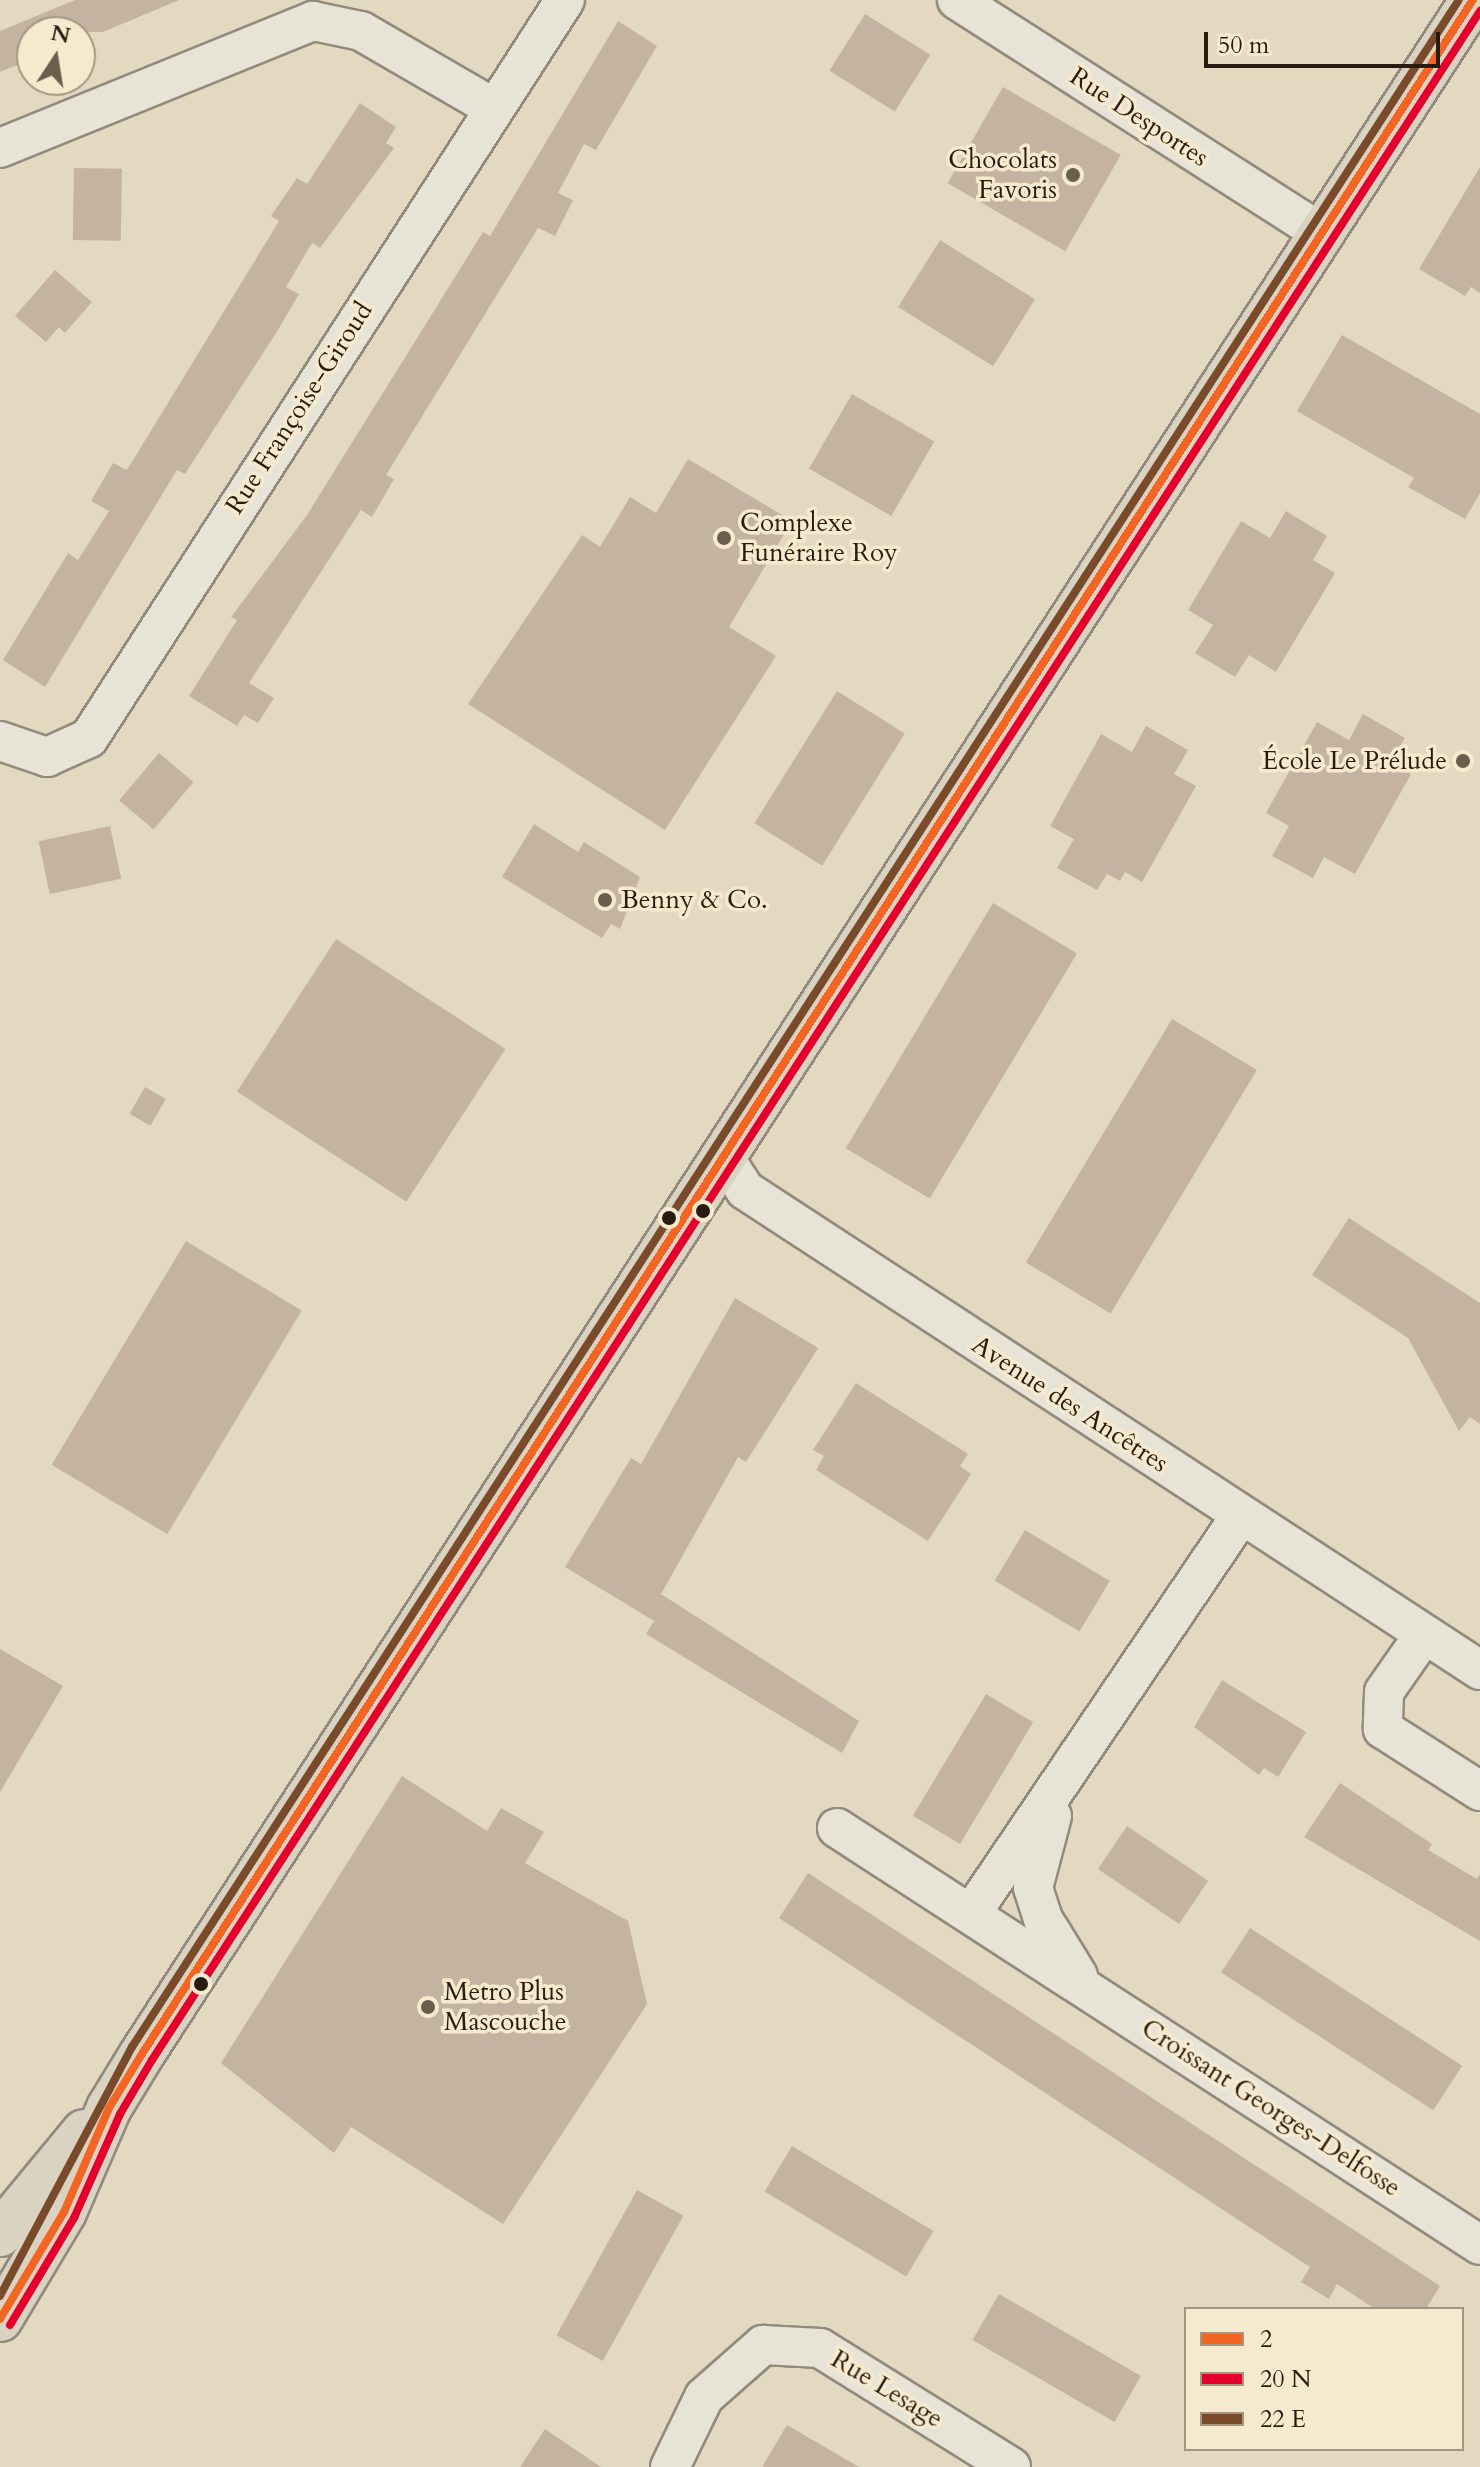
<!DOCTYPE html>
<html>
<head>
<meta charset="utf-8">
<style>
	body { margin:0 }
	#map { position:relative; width:1480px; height:2467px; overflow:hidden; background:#e3d9c1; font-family:Cardo,serif }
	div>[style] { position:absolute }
	.building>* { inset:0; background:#c4b3a0; transform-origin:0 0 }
	.roads { filter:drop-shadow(2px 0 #928a7c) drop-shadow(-2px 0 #928a7c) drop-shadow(0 2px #928a7c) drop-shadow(0 -2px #928a7c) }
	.minor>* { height:38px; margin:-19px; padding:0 19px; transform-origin:19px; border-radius:19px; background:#e8e3d7 }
	.major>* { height:44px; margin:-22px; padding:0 22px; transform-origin:22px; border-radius:22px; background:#dbd3c2 }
	.bus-1>* { height:8px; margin:-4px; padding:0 4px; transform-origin:4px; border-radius:4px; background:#f26522 }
	.bus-2>* { height:8px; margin:-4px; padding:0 4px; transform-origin:4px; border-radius:4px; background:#e4002b }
	.bus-3>* { height:8px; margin:-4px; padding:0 4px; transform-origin:4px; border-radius:4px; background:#7a4b2a }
	.dots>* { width:22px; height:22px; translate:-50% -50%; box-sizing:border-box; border:4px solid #f6eace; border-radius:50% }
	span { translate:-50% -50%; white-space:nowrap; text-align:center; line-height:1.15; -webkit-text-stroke:7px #f6eace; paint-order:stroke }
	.street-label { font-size:26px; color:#291b0f }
	.poi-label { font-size:26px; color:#291b0f }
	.right { translate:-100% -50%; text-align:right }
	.left { translate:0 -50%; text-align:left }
	.legend { position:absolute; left:1184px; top:2307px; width:280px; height:144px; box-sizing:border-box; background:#f6eace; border:2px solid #a49782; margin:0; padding:10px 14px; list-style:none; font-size:24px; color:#291b0f }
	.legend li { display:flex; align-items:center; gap:16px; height:40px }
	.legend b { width:40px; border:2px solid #a49782 }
	.north { position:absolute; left:16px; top:16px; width:80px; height:80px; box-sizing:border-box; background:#f6eace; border:2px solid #a49782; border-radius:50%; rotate:12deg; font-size:22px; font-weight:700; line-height:32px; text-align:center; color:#291b0f }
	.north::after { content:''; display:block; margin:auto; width:28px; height:36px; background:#6a5e4d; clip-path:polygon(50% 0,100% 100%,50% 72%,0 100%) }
	.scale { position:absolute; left:1204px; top:32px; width:236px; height:36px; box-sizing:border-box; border:4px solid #291b0f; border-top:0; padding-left:10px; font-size:24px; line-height:28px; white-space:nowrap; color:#291b0f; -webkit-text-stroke:6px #f6eace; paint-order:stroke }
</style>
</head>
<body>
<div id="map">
	<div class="building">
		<div style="clip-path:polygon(75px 0,179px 0,103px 32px,32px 32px,32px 59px,0 72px,0 31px)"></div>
		<div style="left:865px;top:14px;width:77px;height:67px;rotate:32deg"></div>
		<div style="clip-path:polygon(618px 21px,657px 46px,596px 150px,584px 144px,558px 193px,573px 200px,555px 236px,538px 228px,386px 475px,394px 479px,372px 517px,361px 510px,249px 683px,274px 698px,258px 723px,244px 715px,237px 726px,189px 696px,237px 620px,231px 617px,307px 515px,483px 232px,490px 236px)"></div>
		<div style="left:1003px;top:87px;width:136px;height:111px;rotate:30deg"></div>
		<div style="clip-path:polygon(360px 103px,396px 127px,386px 143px,394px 148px,320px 248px,312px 243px,286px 287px,299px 294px,278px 330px,185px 474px,177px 470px,45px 687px,3px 660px,68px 553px,78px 560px,109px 511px,91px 501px,113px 463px,127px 470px,279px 221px,271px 216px,297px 178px,307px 184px)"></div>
		<div style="clip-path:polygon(1480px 167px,1480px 293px,1471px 287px,1465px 296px,1419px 269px)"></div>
		<div style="left:74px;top:168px;width:48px;height:72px;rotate:1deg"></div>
		<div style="left:940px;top:240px;width:112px;height:79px;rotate:32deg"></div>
		<div style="clip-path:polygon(55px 270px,92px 302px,65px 333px,59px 327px,46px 342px,15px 316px)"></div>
		<div style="clip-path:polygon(1342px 335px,1480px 414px,1480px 493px,1465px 519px,1408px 487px,1414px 478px,1297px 411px)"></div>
		<div style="left:852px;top:394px;width:95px;height:86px;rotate:30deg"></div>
		<div style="clip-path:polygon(688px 459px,792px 521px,729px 627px,776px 656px,665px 830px,468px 704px,582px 535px,600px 547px,630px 497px,656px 513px)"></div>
		<div style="clip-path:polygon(1286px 511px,1327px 536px,1313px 560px,1335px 573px,1276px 672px,1249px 655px,1235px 677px,1195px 653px,1213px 625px,1188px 610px,1241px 521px,1270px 538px)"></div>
		<div style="left:837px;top:691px;width:80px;height:156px;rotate:32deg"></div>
		<div style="clip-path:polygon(1363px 714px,1405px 738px,1390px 763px,1411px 774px,1355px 874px,1324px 857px,1313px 878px,1272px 856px,1289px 826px,1266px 813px,1317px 722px,1349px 740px)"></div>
		<div style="clip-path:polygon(1146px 726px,1188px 750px,1174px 774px,1196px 786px,1142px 882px,1125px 872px,1120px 881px,1107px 874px,1097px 890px,1057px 868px,1074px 839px,1050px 826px,1101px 734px,1132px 752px)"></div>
		<div style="left:159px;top:753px;width:45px;height:62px;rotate:40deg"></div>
		<div style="clip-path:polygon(534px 824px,578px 852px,584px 842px,640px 877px,620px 929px,611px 924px,602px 938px,502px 877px)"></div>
		<div style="left:110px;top:826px;width:54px;height:73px;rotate:78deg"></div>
		<div style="left:993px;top:903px;width:98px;height:286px;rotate:31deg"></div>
		<div style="left:336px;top:939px;width:202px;height:182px;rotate:33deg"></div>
		<div style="left:1172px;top:1019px;width:99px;height:284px;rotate:31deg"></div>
		<div style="left:145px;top:1087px;width:24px;height:31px;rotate:30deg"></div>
		<div style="clip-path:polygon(1349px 1218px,1480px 1303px,1480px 1424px,1470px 1417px,1459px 1431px,1408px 1338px,1312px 1275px)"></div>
		<div style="left:186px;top:1241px;width:135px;height:261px;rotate:31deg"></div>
		<div style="clip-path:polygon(735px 1298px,818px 1348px,746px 1462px,738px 1457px,661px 1594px,859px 1721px,842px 1753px,646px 1634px,654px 1621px,565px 1567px,631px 1458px,641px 1464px)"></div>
		<div style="clip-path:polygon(856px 1383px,968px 1454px,960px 1466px,971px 1474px,928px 1541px,816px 1470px,824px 1456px,813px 1450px)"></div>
		<div style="left:1025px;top:1530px;width:99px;height:59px;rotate:31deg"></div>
		<div style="clip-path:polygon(0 1649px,63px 1686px,0 1792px)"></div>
		<div style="clip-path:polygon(1222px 1680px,1306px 1732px,1278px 1777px,1264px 1768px,1259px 1775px,1194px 1727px)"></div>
		<div style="left:986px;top:1694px;width:55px;height:142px;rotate:31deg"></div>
		<div style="clip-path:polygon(402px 1776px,487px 1831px,501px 1808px,544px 1832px,525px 1863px,628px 1921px,647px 2004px,503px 2224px,351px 2127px,334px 2153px,221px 2063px)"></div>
		<div style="clip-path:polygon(1340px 1783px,1432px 1844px,1428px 1850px,1477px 1879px,1480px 1874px,1480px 1941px,1304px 1837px)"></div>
		<div style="left:1127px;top:1826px;width:98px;height:52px;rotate:34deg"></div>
		<div style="clip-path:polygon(808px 1873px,1440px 2286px,1426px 2309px,1375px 2309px,1337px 2284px,1329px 2299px,1301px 2282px,1310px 2267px,779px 1918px)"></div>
		<div style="left:1250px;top:1928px;width:253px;height:53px;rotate:33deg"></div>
		<div style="left:792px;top:2146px;width:165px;height:53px;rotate:31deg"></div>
		<div style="left:637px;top:2190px;width:53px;height:166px;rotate:29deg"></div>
		<div style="left:999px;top:2294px;width:164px;height:53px;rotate:30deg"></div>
		<div style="clip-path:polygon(787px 2425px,859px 2467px,762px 2467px)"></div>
		<div style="clip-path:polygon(545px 2429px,601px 2467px,520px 2467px)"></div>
	</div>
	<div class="roads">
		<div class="minor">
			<div style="left:957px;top:0;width:432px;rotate:32.6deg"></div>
			<div style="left:0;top:148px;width:338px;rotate:-22.1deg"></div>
			<div style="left:313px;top:21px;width:49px;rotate:11.8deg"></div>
			<div style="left:361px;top:31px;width:151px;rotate:30.1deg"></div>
			<div style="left:0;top:741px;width:50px;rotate:18.8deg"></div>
			<div style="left:47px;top:757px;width:46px;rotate:-24.3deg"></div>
			<div style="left:89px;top:738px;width:878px;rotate:-57.18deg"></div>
			<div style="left:727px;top:1162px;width:33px;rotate:57deg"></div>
			<div style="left:745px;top:1190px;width:878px;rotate:33.15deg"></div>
			<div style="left:1423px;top:1636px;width:68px;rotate:124.9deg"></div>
			<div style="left:1384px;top:1692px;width:37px;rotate:92deg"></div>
			<div style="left:1383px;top:1729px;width:115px;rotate:32.6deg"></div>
			<div style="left:1052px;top:1816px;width:74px;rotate:104.8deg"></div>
			<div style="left:1033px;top:1888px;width:33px;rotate:72deg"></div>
			<div style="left:1043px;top:1919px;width:67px;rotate:58.4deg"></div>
			<div style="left:837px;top:1828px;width:766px;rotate:32.96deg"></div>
			<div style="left:971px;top:1914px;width:482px;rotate:-55.9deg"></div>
			<div style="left:670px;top:2467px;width:78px;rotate:-64.1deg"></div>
			<div style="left:704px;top:2397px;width:79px;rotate:-41.4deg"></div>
			<div style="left:763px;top:2345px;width:57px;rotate:3deg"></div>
			<div style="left:820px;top:2348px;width:225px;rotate:31.9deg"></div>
		</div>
		<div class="major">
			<div style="left:0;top:2234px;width:132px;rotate:-50.5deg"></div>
			<div style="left:0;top:2319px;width:125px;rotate:-59.1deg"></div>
			<div style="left:64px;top:2212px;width:113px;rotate:-66.6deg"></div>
			<div style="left:109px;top:2108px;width:63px;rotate:-58.6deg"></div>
			<div style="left:142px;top:2054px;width:2448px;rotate:-57.06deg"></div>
		</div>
	</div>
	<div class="bus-1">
		<div style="left:0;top:2319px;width:125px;rotate:-59.1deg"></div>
		<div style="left:64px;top:2212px;width:113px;rotate:-66.6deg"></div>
		<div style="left:109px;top:2108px;width:63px;rotate:-58.6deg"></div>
		<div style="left:142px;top:2054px;width:2448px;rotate:-57.06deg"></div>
	</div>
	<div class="bus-2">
		<div style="left:10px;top:2325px;width:125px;rotate:-59.1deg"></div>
		<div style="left:74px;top:2218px;width:114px;rotate:-66.1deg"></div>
		<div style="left:120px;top:2114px;width:63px;rotate:-59.3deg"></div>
		<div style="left:152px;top:2060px;width:2442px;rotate:-57.05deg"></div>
	</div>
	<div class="bus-3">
		<div style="left:0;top:2296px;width:282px;rotate:-62.1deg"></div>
		<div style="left:132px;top:2047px;width:2439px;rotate:-57.05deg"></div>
	</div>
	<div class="dots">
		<div style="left:1073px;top:175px;background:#6a5e4d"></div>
		<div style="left:724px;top:538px;background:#6a5e4d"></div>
		<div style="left:1463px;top:761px;background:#6a5e4d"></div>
		<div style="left:605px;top:900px;background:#6a5e4d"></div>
		<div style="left:703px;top:1211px;background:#291b0f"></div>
		<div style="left:669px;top:1218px;background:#291b0f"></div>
		<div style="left:201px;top:1984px;background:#291b0f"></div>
		<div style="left:428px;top:2007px;background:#6a5e4d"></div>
	</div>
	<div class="street-label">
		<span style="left:1139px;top:117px;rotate:33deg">Rue Desportes</span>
		<span style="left:299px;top:408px;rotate:-57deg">Rue Françoise-Giroud</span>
		<span style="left:1070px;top:1404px;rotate:33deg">Avenue des Ancêtres</span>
		<span style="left:1271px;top:2108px;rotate:33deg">Croissant Georges-Delfosse</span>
		<span style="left:887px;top:2389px;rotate:31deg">Rue Lesage</span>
	</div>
	<div class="poi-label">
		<span class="right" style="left:1057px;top:175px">Chocolats<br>Favoris</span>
		<span class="left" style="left:740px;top:538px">Complexe<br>Funéraire Roy</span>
		<span class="right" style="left:1447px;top:761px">École Le Prélude</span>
		<span class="left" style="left:621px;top:900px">Benny &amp; Co.</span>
		<span class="left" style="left:444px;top:2007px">Metro Plus<br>Mascouche</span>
	</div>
	<ul class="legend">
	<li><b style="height:10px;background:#f26522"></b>2</li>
	<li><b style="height:10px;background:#e4002b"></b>20 N</li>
	<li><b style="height:10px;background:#7a4b2a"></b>22 E</li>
	</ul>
	<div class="north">N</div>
	<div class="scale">50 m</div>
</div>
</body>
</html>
